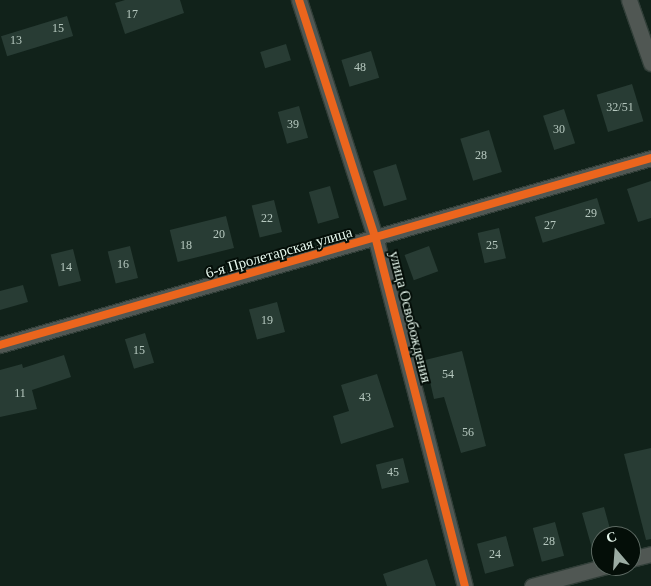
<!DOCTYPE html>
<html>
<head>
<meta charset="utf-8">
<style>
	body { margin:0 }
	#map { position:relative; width:651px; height:586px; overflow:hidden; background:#11221a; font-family:Georgia,serif }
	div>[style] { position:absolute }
	.building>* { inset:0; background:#283c34; transform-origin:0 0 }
	.roads { filter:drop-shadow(1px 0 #313e38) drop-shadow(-1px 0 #313e38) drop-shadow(0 1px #313e38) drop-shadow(0 -1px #313e38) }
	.minor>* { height:15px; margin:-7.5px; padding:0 7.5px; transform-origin:7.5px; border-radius:7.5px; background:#505753 }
	.cycleway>* { height:8px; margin:-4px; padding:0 4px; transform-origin:4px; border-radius:4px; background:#eb651d }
	span { translate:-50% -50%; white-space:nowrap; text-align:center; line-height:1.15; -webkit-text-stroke:4px #040e08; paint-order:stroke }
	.number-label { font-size:12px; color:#b6c8bf }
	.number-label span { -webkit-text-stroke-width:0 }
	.street-label { font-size:15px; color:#e6f7ed }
	.north { position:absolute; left:591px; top:526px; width:50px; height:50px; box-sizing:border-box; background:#040e08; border:1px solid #5e6b64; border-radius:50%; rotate:342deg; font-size:14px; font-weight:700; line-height:20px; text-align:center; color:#e6f7ed }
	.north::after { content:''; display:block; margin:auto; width:18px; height:22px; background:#9baca3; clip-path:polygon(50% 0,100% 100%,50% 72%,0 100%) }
</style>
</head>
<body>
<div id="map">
	<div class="building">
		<div style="clip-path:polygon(125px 0,180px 0,184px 13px,125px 34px,115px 3px)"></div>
		<div style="left:67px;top:16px;width:21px;height:69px;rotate:73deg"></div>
		<div style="left:286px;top:44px;width:17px;height:27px;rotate:73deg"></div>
		<div style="left:371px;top:51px;width:28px;height:31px;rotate:73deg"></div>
		<div style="left:632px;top:84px;width:39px;height:37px;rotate:73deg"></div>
		<div style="left:299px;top:106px;width:33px;height:22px;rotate:74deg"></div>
		<div style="left:564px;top:109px;width:36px;height:22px;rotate:72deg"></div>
		<div style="left:489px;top:130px;width:44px;height:30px;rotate:73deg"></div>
		<div style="left:396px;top:164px;width:37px;height:24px;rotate:73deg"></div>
		<div style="clip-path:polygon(651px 181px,651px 218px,638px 222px,627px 189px)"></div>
		<div style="left:330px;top:186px;width:33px;height:22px;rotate:74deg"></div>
		<div style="left:597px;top:198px;width:27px;height:65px;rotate:73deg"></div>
		<div style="left:274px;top:200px;width:33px;height:23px;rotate:76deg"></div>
		<div style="left:226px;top:216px;width:33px;height:58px;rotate:76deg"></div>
		<div style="left:499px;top:228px;width:31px;height:22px;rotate:77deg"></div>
		<div style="left:130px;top:246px;width:33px;height:23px;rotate:76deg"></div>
		<div style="left:429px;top:246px;width:27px;height:26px;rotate:70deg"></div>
		<div style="left:73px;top:249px;width:33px;height:23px;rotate:76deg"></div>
		<div style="clip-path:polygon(23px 285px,28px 302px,0 310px,0 291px)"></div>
		<div style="left:277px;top:302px;width:31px;height:29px;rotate:75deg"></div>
		<div style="left:145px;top:333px;width:31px;height:21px;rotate:73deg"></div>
		<div style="clip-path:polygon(462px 351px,486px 446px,461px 453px,444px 397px,434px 399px,425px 360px)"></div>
		<div style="clip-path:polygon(64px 355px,71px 377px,32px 390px,37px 409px,0 417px,0 370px,22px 364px,23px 368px)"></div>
		<div style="clip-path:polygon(377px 374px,394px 427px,341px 444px,333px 416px,349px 411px,341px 385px)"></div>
		<div style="clip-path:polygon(651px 448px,651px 539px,646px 540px,624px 454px)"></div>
		<div style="left:403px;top:458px;width:25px;height:28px;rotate:76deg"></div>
		<div style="clip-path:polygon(604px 507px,612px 536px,601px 536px,601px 558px,595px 559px,582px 513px)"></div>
		<div style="left:555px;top:522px;width:35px;height:23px;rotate:75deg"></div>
		<div style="left:506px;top:536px;width:31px;height:30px;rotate:75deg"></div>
		<div style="clip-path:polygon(427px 559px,436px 586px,387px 586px,383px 574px)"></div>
	</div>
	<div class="roads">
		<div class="minor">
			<div style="left:299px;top:0;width:252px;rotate:72.2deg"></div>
			<div style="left:376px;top:240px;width:357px;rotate:75.6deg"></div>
			<div style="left:629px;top:0;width:67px;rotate:70.8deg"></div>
			<div style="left:0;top:345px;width:677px;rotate:-16.03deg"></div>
			<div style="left:631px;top:559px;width:21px;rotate:-14deg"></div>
			<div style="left:532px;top:586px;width:77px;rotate:-15.1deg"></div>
		</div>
	</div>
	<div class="cycleway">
		<div style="left:299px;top:0;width:252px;rotate:72.2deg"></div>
		<div style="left:376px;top:240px;width:357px;rotate:75.6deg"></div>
		<div style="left:0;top:345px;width:677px;rotate:-16.03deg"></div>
	</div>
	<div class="number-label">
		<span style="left:132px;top:15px">17</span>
		<span style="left:58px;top:29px">15</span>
		<span style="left:16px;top:41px">13</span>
		<span style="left:360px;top:68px">48</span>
		<span style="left:620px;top:108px">32/51</span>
		<span style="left:293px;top:125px">39</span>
		<span style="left:559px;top:130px">30</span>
		<span style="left:481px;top:156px">28</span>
		<span style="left:591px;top:214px">29</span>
		<span style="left:267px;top:219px">22</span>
		<span style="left:550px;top:226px">27</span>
		<span style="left:219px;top:235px">20</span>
		<span style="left:186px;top:246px">18</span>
		<span style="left:492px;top:246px">25</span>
		<span style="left:123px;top:265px">16</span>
		<span style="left:66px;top:268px">14</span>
		<span style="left:267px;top:321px">19</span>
		<span style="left:139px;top:351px">15</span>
		<span style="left:448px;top:375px">54</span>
		<span style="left:20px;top:394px">11</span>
		<span style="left:365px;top:398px">43</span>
		<span style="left:468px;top:433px">56</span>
		<span style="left:393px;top:473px">45</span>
		<span style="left:549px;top:542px">28</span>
		<span style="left:495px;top:555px">24</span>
	</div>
	<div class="street-label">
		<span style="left:279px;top:253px;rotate:-16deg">6-я Пролетарская улица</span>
		<span style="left:410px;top:317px;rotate:76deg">улица Освобождения</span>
	</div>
	<div class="north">С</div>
</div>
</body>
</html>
